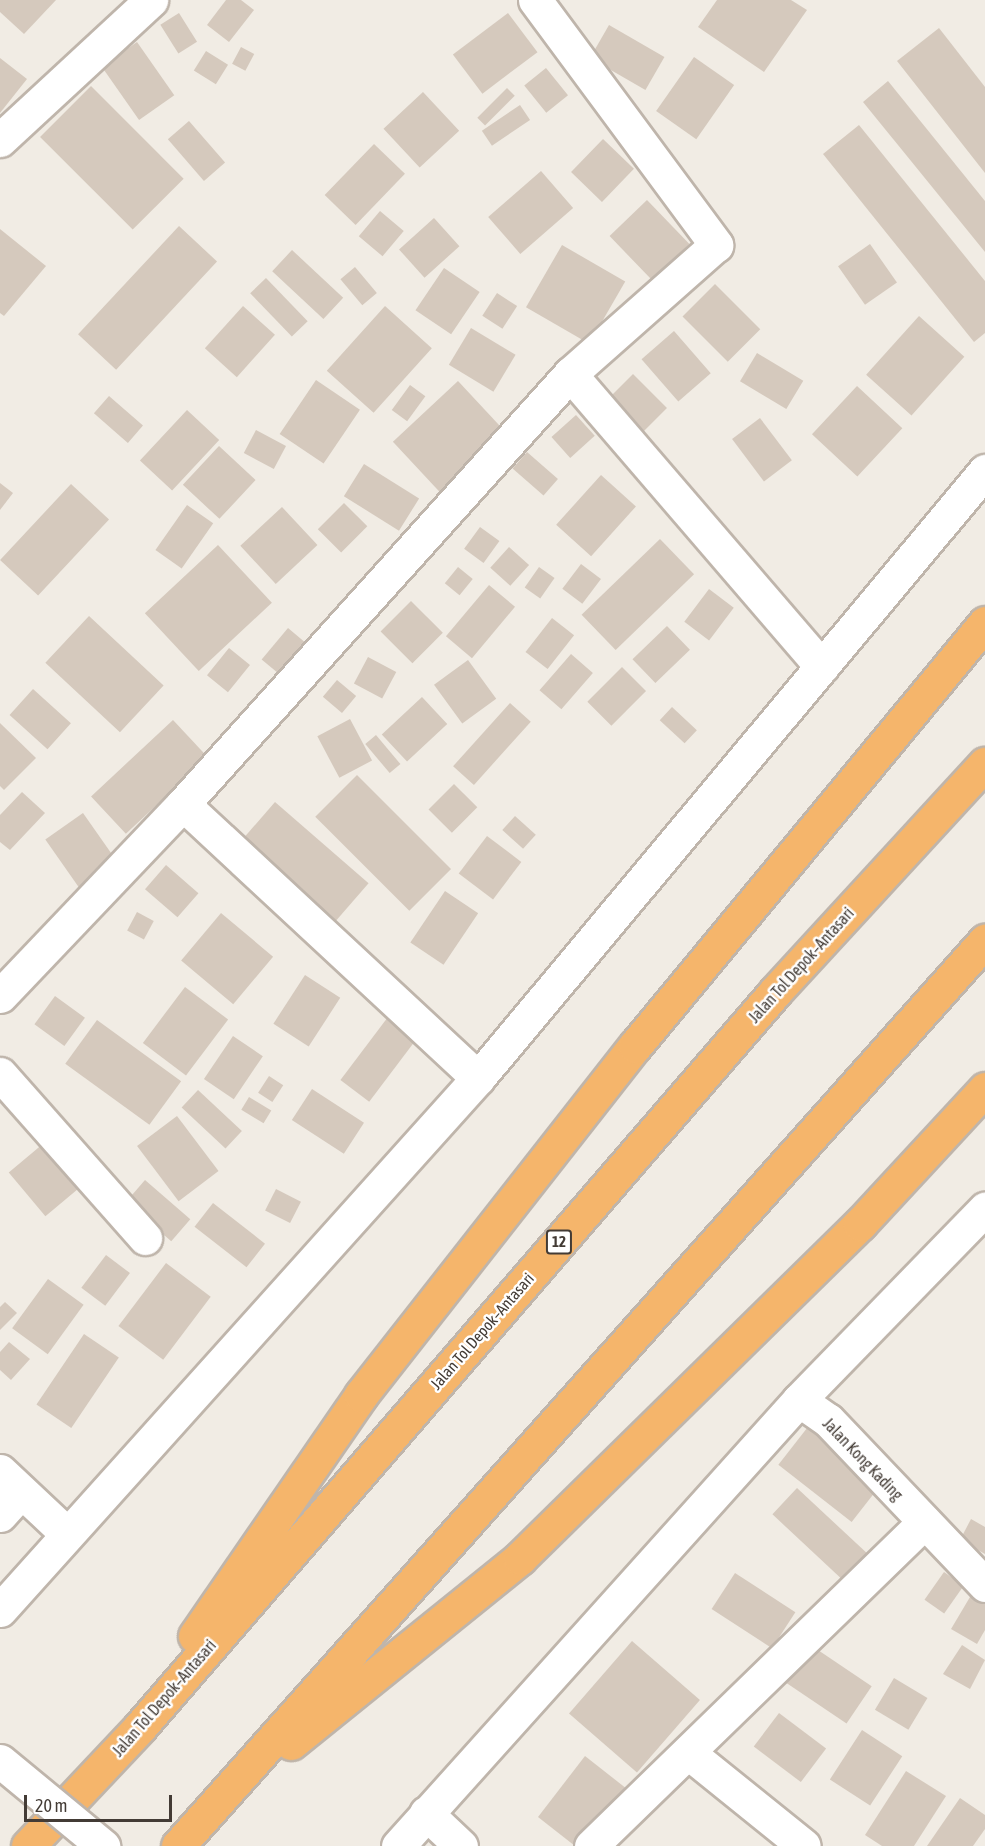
<!DOCTYPE html>
<html>
<head>
<meta charset="utf-8">
<style>
	body { margin:0 }
	#map { position:relative; width:985px; height:1846px; overflow:hidden; background:#f1ece4; font-family:"Asap Condensed",sans-serif }
	div>[style] { position:absolute }
	.building>* { inset:0; background:#d5c9bd; transform-origin:0 0 }
	.roads { filter:drop-shadow(2px 0 #bfb5ab) drop-shadow(-2px 0 #bfb5ab) drop-shadow(0 2px #bfb5ab) drop-shadow(0 -2px #bfb5ab) }
	.minor>* { height:33px; margin:-16.5px; padding:0 16.5px; transform-origin:16.5px; border-radius:16.5px; background:#fff }
	.tertiary>* { height:33px; margin:-16.5px; padding:0 16.5px; transform-origin:16.5px; border-radius:16.5px; background:#fff }
	.motorway>* { height:33px; margin:-16.5px; padding:0 16.5px; transform-origin:16.5px; border-radius:16.5px; background:#f5b56b }
	.bridges { filter:drop-shadow(2px 0 #bfb5ab) drop-shadow(-2px 0 #bfb5ab) drop-shadow(0 2px #bfb5ab) drop-shadow(0 -2px #bfb5ab) }
	.tertiary-bridge>* { height:33px; margin:-16.5px; padding:0 16.5px; transform-origin:16.5px; border-radius:16.5px; background:#fff }
	span { translate:-50% -50%; white-space:nowrap; text-align:center; line-height:1.15; -webkit-text-stroke:5px #fff; paint-order:stroke }
	.shield-label span { padding:2px 4px; background:#fff; border:2px solid; border-radius:4px; -webkit-text-stroke-width:0 }
	.shield-label { font-size:15px; color:#433b35; font-weight:700 }
	.street-label { font-size:16px; color:#433b35 }
	.scale { position:absolute; left:24px; top:1795px; width:148px; height:27px; box-sizing:border-box; border:3px solid #433b35; border-top:0; padding-left:8px; font-size:18px; line-height:21px; white-space:nowrap; color:#433b35; -webkit-text-stroke:4px #fff; paint-order:stroke }
</style>
</head>
<body>
<div id="map">
	<div class="building">
		<div style="clip-path:polygon(0 0,56px 0,24px 34px,0 12px)"></div>
		<div style="clip-path:polygon(226px 0,241px 0,254px 10px,229px 42px,207px 25px)"></div>
		<div style="clip-path:polygon(717px 0,791px 0,807px 10px,764px 72px,698px 27px)"></div>
		<div style="left:179px;top:13px;width:34px;height:22px;rotate:58deg"></div>
		<div style="left:508px;top:13px;width:49px;height:69px;rotate:53deg"></div>
		<div style="left:609px;top:25px;width:64px;height:38px;rotate:30deg"></div>
		<div style="clip-path:polygon(939px 28px,985px 87px,985px 173px,897px 61px)"></div>
		<div style="left:137px;top:42px;width:65px;height:43px;rotate:55deg"></div>
		<div style="left:241px;top:47px;width:15px;height:19px;rotate:28deg"></div>
		<div style="left:206px;top:51px;width:26px;height:23px;rotate:32deg"></div>
		<div style="left:694px;top:57px;width:49px;height:66px;rotate:35deg"></div>
		<div style="clip-path:polygon(0 58px,27px 79px,0 113px)"></div>
		<div style="left:546px;top:68px;width:35px;height:28px;rotate:51deg"></div>
		<div style="clip-path:polygon(888px 81px,985px 201px,985px 252px,863px 102px)"></div>
		<div style="left:91px;top:86px;width:131px;height:72px;rotate:45deg"></div>
		<div style="left:507px;top:88px;width:11px;height:42px;rotate:45deg"></div>
		<div style="left:423px;top:92px;width:53px;height:54px;rotate:47deg"></div>
		<div style="left:520px;top:105px;width:18px;height:46px;rotate:56deg"></div>
		<div style="left:189px;top:121px;width:55px;height:28px;rotate:49deg"></div>
		<div style="clip-path:polygon(859px 125px,985px 281px,985px 333px,974px 342px,823px 154px)"></div>
		<div style="left:603px;top:139px;width:43px;height:46px;rotate:44deg"></div>
		<div style="left:374px;top:144px;width:43px;height:71px;rotate:44deg"></div>
		<div style="left:541px;top:171px;width:49px;height:70px;rotate:49deg"></div>
		<div style="left:647px;top:200px;width:61px;height:52px;rotate:46deg"></div>
		<div style="left:380px;top:211px;width:31px;height:33px;rotate:40deg"></div>
		<div style="left:434px;top:218px;width:38px;height:47px;rotate:48deg"></div>
		<div style="left:179px;top:226px;width:52px;height:148px;rotate:43deg"></div>
		<div style="clip-path:polygon(0 229px,46px 266px,4px 316px,0 313px)"></div>
		<div style="left:870px;top:244px;width:47px;height:39px;rotate:55deg"></div>
		<div style="left:562px;top:245px;width:73px;height:72px;rotate:30deg"></div>
		<div style="left:292px;top:250px;width:70px;height:29px;rotate:43deg"></div>
		<div style="left:355px;top:267px;width:34px;height:19px;rotate:50deg"></div>
		<div style="left:444px;top:268px;width:43px;height:51px;rotate:34deg"></div>
		<div style="left:266px;top:278px;width:60px;height:22px;rotate:46deg"></div>
		<div style="left:715px;top:284px;width:64px;height:46px;rotate:45deg"></div>
		<div style="left:497px;top:293px;width:24px;height:27px;rotate:33deg"></div>
		<div style="left:243px;top:306px;width:43px;height:57px;rotate:42deg"></div>
		<div style="left:385px;top:306px;width:63px;height:87px;rotate:42deg"></div>
		<div style="left:919px;top:316px;width:61px;height:79px;rotate:42deg"></div>
		<div style="left:471px;top:328px;width:52px;height:43px;rotate:31deg"></div>
		<div style="left:674px;top:331px;width:56px;height:43px;rotate:49deg"></div>
		<div style="left:757px;top:353px;width:54px;height:33px;rotate:31deg"></div>
		<div style="left:633px;top:374px;width:48px;height:35px;rotate:45deg"></div>
		<div style="left:316px;top:380px;width:53px;height:65px;rotate:34deg"></div>
		<div style="left:458px;top:381px;width:69px;height:89px;rotate:47deg"></div>
		<div style="left:410px;top:385px;width:19px;height:31px;rotate:36deg"></div>
		<div style="left:857px;top:386px;width:62px;height:66px;rotate:43deg"></div>
		<div style="left:109px;top:396px;width:45px;height:23px;rotate:41deg"></div>
		<div style="left:187px;top:410px;width:44px;height:69px;rotate:43deg"></div>
		<div style="left:576px;top:415px;width:28px;height:33px;rotate:48deg"></div>
		<div style="left:760px;top:418px;width:53px;height:35px;rotate:53deg"></div>
		<div style="left:256px;top:430px;width:34px;height:26px;rotate:28deg"></div>
		<div style="left:219px;top:446px;width:50px;height:53px;rotate:43deg"></div>
		<div style="left:527px;top:452px;width:41px;height:22px;rotate:41deg"></div>
		<div style="left:364px;top:464px;width:65px;height:38px;rotate:32deg"></div>
		<div style="left:601px;top:475px;width:47px;height:67px;rotate:42deg"></div>
		<div style="clip-path:polygon(0 483px,13px 493px,0 510px)"></div>
		<div style="left:71px;top:484px;width:52px;height:104px;rotate:43deg"></div>
		<div style="left:344px;top:503px;width:33px;height:37px;rotate:45deg"></div>
		<div style="left:187px;top:505px;width:32px;height:55px;rotate:35deg"></div>
		<div style="left:282px;top:507px;width:52px;height:57px;rotate:47deg"></div>
		<div style="left:480px;top:527px;width:24px;height:27px;rotate:36deg"></div>
		<div style="left:660px;top:539px;width:49px;height:109px;rotate:46deg"></div>
		<div style="left:218px;top:545px;width:79px;height:100px;rotate:47deg"></div>
		<div style="left:509px;top:547px;width:27px;height:28px;rotate:42deg"></div>
		<div style="left:581px;top:564px;width:25px;height:31px;rotate:37deg"></div>
		<div style="left:458px;top:567px;width:19px;height:21px;rotate:39deg"></div>
		<div style="left:539px;top:567px;width:19px;height:25px;rotate:35deg"></div>
		<div style="left:489px;top:585px;width:34px;height:67px;rotate:40deg"></div>
		<div style="left:709px;top:589px;width:31px;height:41px;rotate:37deg"></div>
		<div style="left:411px;top:601px;width:45px;height:43px;rotate:45deg"></div>
		<div style="left:89px;top:616px;width:102px;height:64px;rotate:43deg"></div>
		<div style="left:552px;top:618px;width:28px;height:43px;rotate:38deg"></div>
		<div style="left:667px;top:626px;width:33px;height:48px;rotate:46deg"></div>
		<div style="left:288px;top:628px;width:26px;height:41px;rotate:40deg"></div>
		<div style="left:229px;top:648px;width:27px;height:35px;rotate:39deg"></div>
		<div style="left:571px;top:654px;width:29px;height:48px;rotate:41deg"></div>
		<div style="left:368px;top:657px;width:32px;height:30px;rotate:28deg"></div>
		<div style="left:468px;top:660px;width:48px;height:42px;rotate:54deg"></div>
		<div style="left:622px;top:667px;width:34px;height:49px;rotate:45deg"></div>
		<div style="left:337px;top:680px;width:25px;height:22px;rotate:40deg"></div>
		<div style="left:33px;top:689px;width:51px;height:35px;rotate:42deg"></div>
		<div style="left:422px;top:697px;width:37px;height:55px;rotate:47deg"></div>
		<div style="left:510px;top:703px;width:28px;height:85px;rotate:42deg"></div>
		<div style="left:672px;top:707px;width:34px;height:18px;rotate:43deg"></div>
		<div style="left:350px;top:719px;width:47px;height:37px;rotate:62deg"></div>
		<div style="left:173px;top:720px;width:51px;height:112px;rotate:47deg"></div>
		<div style="clip-path:polygon(0 723px,36px 758px,4px 790px,0 786px)"></div>
		<div style="left:376px;top:735px;width:38px;height:14px;rotate:50deg"></div>
		<div style="left:357px;top:775px;width:133px;height:59px;rotate:45deg"></div>
		<div style="left:454px;top:784px;width:33px;height:36px;rotate:45deg"></div>
		<div style="clip-path:polygon(22px 792px,45px 813px,10px 850px,0 842px,0 815px)"></div>
		<div style="left:275px;top:802px;width:124px;height:53px;rotate:41deg"></div>
		<div style="left:83px;top:813px;width:59px;height:46px;rotate:55deg"></div>
		<div style="left:515px;top:816px;width:28px;height:19px;rotate:42deg"></div>
		<div style="left:487px;top:836px;width:43px;height:47px;rotate:37deg"></div>
		<div style="left:166px;top:865px;width:43px;height:32px;rotate:41deg"></div>
		<div style="left:445px;top:891px;width:40px;height:62px;rotate:34deg"></div>
		<div style="left:137px;top:912px;width:19px;height:21px;rotate:28deg"></div>
		<div style="left:221px;top:913px;width:68px;height:62px;rotate:40deg"></div>
		<div style="left:305px;top:975px;width:42px;height:58px;rotate:33deg"></div>
		<div style="left:185px;top:987px;width:54px;height:70px;rotate:37deg"></div>
		<div style="left:55px;top:996px;width:37px;height:35px;rotate:36deg"></div>
		<div style="left:391px;top:1013px;width:36px;height:84px;rotate:37deg"></div>
		<div style="left:97px;top:1020px;width:104px;height:54px;rotate:36deg"></div>
		<div style="left:233px;top:1036px;width:36px;height:52px;rotate:34deg"></div>
		<div style="left:269px;top:1076px;width:17px;height:20px;rotate:33deg"></div>
		<div style="left:312px;top:1089px;width:62px;height:37px;rotate:33deg"></div>
		<div style="left:198px;top:1090px;width:60px;height:24px;rotate:43deg"></div>
		<div style="left:249px;top:1097px;width:26px;height:15px;rotate:31deg"></div>
		<div style="left:177px;top:1116px;width:69px;height:50px;rotate:53deg"></div>
		<div style="left:44px;top:1143px;width:57px;height:46px;rotate:50deg"></div>
		<div style="left:145px;top:1180px;width:60px;height:29px;rotate:41deg"></div>
		<div style="left:276px;top:1189px;width:28px;height:24px;rotate:27deg"></div>
		<div style="left:213px;top:1203px;width:66px;height:30px;rotate:38deg"></div>
		<div style="left:106px;top:1255px;width:30px;height:41px;rotate:37deg"></div>
		<div style="left:166px;top:1263px;width:56px;height:79px;rotate:37deg"></div>
		<div style="left:48px;top:1279px;width:44px;height:61px;rotate:36deg"></div>
		<div style="clip-path:polygon(5px 1302px,17px 1313px,0 1330px,0 1307px)"></div>
		<div style="left:84px;top:1334px;width:42px;height:85px;rotate:34deg"></div>
		<div style="clip-path:polygon(9px 1342px,30px 1359px,11px 1380px,0 1370px,0 1352px)"></div>
		<div style="left:811px;top:1423px;width:93px;height:53px;rotate:38deg"></div>
		<div style="left:797px;top:1488px;width:98px;height:36px;rotate:43deg"></div>
		<div style="clip-path:polygon(971px 1519px,985px 1527px,985px 1554px,960px 1540px)"></div>
		<div style="left:944px;top:1572px;width:24px;height:34px;rotate:35deg"></div>
		<div style="left:735px;top:1573px;width:72px;height:43px;rotate:33deg"></div>
		<div style="clip-path:polygon(973px 1592px,985px 1599px,985px 1630px,977px 1644px,951px 1629px)"></div>
		<div style="left:632px;top:1641px;width:90px;height:96px;rotate:41deg"></div>
		<div style="clip-path:polygon(962px 1645px,985px 1660px,970px 1689px,943px 1674px)"></div>
		<div style="left:812px;top:1646px;width:72px;height:45px;rotate:34deg"></div>
		<div style="left:894px;top:1678px;width:39px;height:37px;rotate:31deg"></div>
		<div style="left:779px;top:1713px;width:59px;height:42px;rotate:37deg"></div>
		<div style="left:862px;top:1730px;width:48px;height:59px;rotate:33deg"></div>
		<div style="clip-path:polygon(585px 1756px,627px 1789px,581px 1846px,575px 1846px,538px 1817px)"></div>
		<div style="clip-path:polygon(906px 1771px,946px 1796px,914px 1846px,882px 1846px,865px 1835px)"></div>
		<div style="clip-path:polygon(960px 1798px,985px 1815px,985px 1829px,973px 1846px,927px 1846px)"></div>
	</div>
	<div class="roads">
		<div class="minor">
			<div style="left:535px;top:0;width:305px;rotate:53.5deg"></div>
			<div style="left:716px;top:245px;width:195px;rotate:138.5deg"></div>
			<div style="left:570px;top:374px;width:386px;rotate:49.3deg"></div>
			<div style="left:0;top:140px;width:206px;rotate:-42.8deg"></div>
			<div style="left:183px;top:804px;width:579px;rotate:-48.01deg"></div>
			<div style="left:0;top:1074px;width:219px;rotate:48.5deg"></div>
			<div style="left:799px;top:1400px;width:35px;rotate:35deg"></div>
			<div style="left:828px;top:1420px;width:228px;rotate:46.4deg"></div>
			<div style="left:0;top:1515px;width:31px;rotate:-48deg"></div>
			<div style="left:690px;top:1754px;width:146px;rotate:38.9deg"></div>
			<div style="left:591px;top:1846px;width:465px;rotate:-44.2deg"></div>
		</div>
		<div class="tertiary">
			<div style="left:0;top:996px;width:265px;rotate:-46.4deg"></div>
			<div style="left:183px;top:804px;width:403px;rotate:42.9deg"></div>
			<div style="left:0;top:1471px;width:92px;rotate:43.2deg"></div>
			<div style="left:0;top:1610px;width:715px;rotate:-48.06deg"></div>
			<div style="left:478px;top:1078px;width:791px;rotate:-50.13deg"></div>
			<div style="left:426px;top:1813px;width:48px;rotate:43.3deg"></div>
			<div style="left:398px;top:1846px;width:600px;rotate:-48.04deg"></div>
			<div style="left:799px;top:1400px;width:267px;rotate:-45.8deg"></div>
		</div>
		<div class="motorway">
			<div style="left:195px;top:1636px;width:293px;rotate:-55.4deg"></div>
			<div style="left:361px;top:1395px;width:444px;rotate:-51.9deg"></div>
			<div style="left:635px;top:1046px;width:549px;rotate:-50.39deg"></div>
			<div style="left:291px;top:1743px;width:294px;rotate:-38.9deg"></div>
			<div style="left:520px;top:1558px;width:477px;rotate:-44.5deg"></div>
			<div style="left:860px;top:1224px;width:184px;rotate:-47.2deg"></div>
			<div style="left:28px;top:1846px;width:163px;rotate:-46.7deg"></div>
			<div style="left:140px;top:1727px;width:971px;rotate:-49.17deg"></div>
			<div style="left:775px;top:992px;width:310px;rotate:-47.4deg"></div>
			<div style="left:178px;top:1846px;width:1213px;rotate:-48.28deg"></div>
		</div>
	</div>
	<div class="bridges">
		<div class="tertiary-bridge">
			<div style="left:0;top:1761px;width:134px;rotate:39.5deg"></div>
		</div>
	</div>
	<div class="shield-label">
		<span style="left:559px;top:1242px">12</span>
	</div>
	<div class="street-label">
		<span style="left:801px;top:965px;rotate:-48deg">Jalan Tol Depok–Antasari</span>
		<span style="left:482px;top:1331px;rotate:-49deg">Jalan Tol Depok–Antasari</span>
		<span style="left:863px;top:1459px;rotate:46deg">Jalan Kong Kading</span>
		<span style="left:164px;top:1698px;rotate:-49deg">Jalan Tol Depok–Antasari</span>
	</div>
	<div class="scale">20 m</div>
</div>
</body>
</html>
